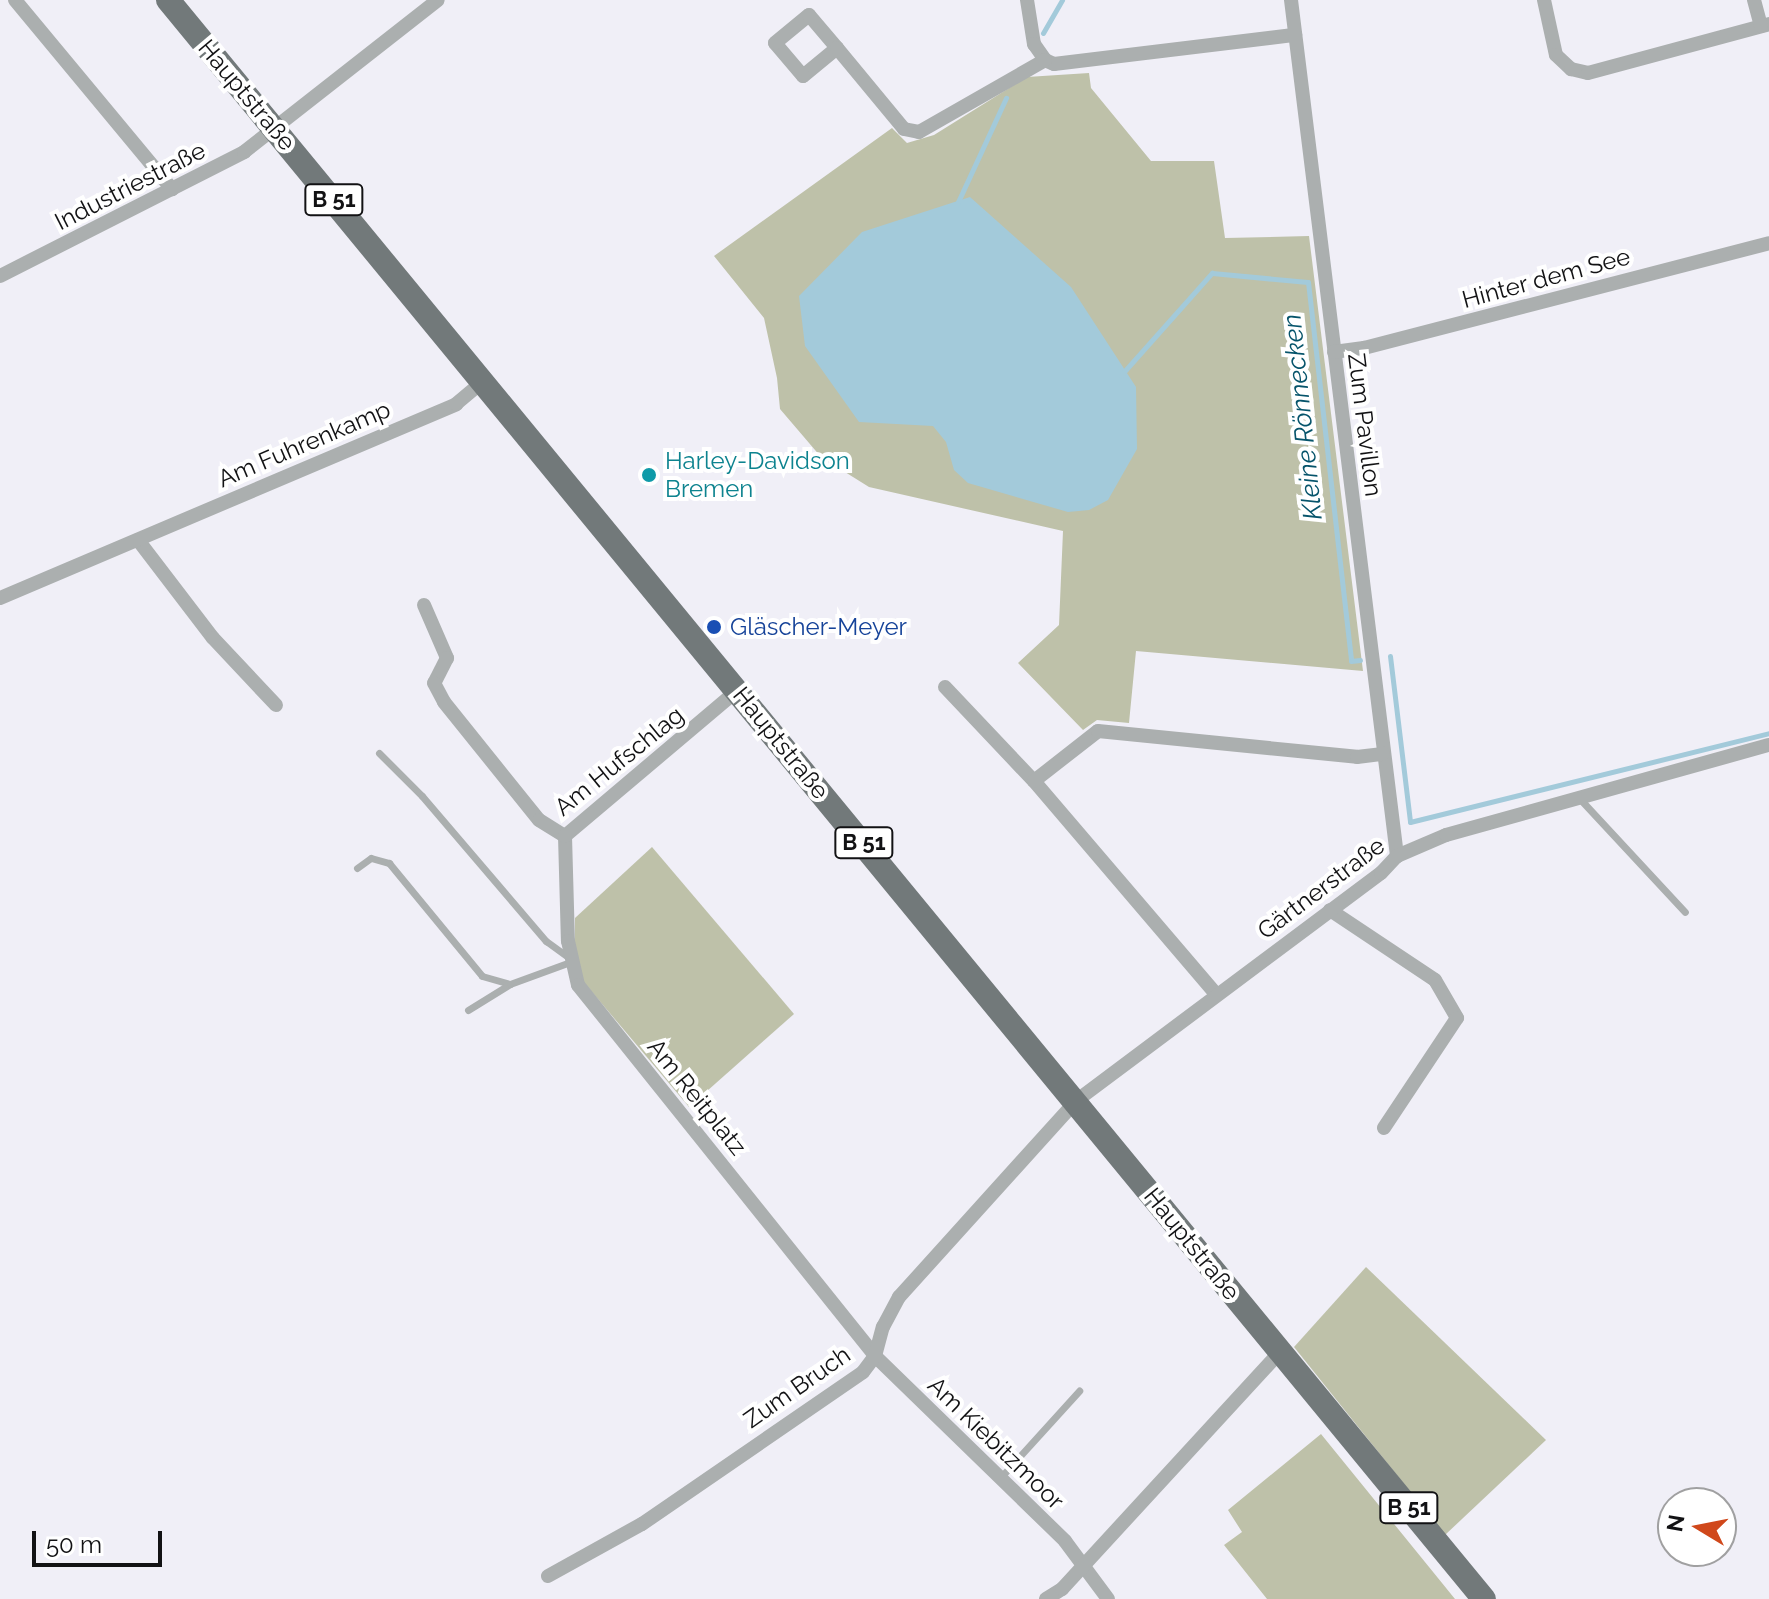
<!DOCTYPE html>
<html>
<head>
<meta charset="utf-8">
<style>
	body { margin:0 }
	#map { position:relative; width:1769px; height:1599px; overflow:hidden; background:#f0eff7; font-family:Raleway,sans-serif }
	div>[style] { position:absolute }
	.green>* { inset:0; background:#bec1a9 }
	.water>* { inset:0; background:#a3cada }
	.stream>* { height:5px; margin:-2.5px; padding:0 2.5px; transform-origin:2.5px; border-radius:2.5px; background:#a3cada }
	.lane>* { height:7px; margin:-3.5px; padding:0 3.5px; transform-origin:3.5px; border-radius:3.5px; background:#abafaf }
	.street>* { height:14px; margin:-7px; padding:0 7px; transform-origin:7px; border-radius:7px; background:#abafaf }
	.primary>* { height:24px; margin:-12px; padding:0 12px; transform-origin:12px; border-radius:12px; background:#72797a }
	.dots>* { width:22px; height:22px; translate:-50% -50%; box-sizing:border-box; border:4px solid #fff; border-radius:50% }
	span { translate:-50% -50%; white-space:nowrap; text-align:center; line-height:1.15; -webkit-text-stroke:8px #fff; paint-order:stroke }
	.shield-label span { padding:2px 6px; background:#fff; border:2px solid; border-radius:6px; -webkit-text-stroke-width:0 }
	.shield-label { font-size:22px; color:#121214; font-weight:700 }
	.street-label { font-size:24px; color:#121214 }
	.culture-label { font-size:24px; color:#0d838f }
	.left { translate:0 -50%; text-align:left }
	.transit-label { font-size:24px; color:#164399 }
	.water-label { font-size:26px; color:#06546b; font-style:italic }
	.north { position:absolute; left:1657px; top:1487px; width:80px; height:80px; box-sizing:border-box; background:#fff; border:2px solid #a0a0a1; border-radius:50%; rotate:280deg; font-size:22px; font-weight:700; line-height:32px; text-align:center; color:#121214 }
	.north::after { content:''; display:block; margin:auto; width:28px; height:36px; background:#d0481b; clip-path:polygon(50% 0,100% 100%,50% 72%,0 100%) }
	.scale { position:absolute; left:32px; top:1531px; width:130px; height:36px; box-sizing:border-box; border:4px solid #121214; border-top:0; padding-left:10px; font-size:24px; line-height:28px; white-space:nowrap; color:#121214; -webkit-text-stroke:6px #fff; paint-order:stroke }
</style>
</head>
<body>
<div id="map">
	<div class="green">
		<div style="clip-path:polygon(1089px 73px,1091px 88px,1151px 161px,1214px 161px,1225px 238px,1309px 236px,1363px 671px,1136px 651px,1129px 723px,1097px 720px,1083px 730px,1018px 663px,1059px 625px,1063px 531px,869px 487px,821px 457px,780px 409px,777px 378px,764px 318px,714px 256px,892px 128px,907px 143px,934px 135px,1027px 77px)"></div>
		<div style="clip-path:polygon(652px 847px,794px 1014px,689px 1107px,581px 979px,575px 948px,575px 918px)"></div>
		<div style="clip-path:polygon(1366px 1267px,1546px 1440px,1445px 1535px,1294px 1347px)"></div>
		<div style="clip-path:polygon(1321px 1434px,1455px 1599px,1267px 1599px,1224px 1545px,1242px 1532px,1228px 1510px)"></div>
	</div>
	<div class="water">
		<div style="clip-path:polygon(970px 197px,1071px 287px,1136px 387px,1137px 449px,1108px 500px,1089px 510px,1068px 512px,968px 483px,954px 470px,946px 442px,933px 426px,859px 422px,805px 346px,799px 296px,862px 232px)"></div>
	</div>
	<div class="stream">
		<div style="left:1043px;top:33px;width:38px;rotate:-60deg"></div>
		<div style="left:957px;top:204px;width:117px;rotate:-65.2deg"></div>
		<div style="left:1121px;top:375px;width:137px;rotate:-48.3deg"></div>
		<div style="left:1212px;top:273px;width:96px;rotate:5.4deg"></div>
		<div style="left:1308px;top:282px;width:381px;rotate:83.5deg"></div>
		<div style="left:1351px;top:661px;width:9px;rotate:-6deg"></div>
		<div style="left:1390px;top:656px;width:167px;rotate:83.1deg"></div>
		<div style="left:1410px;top:822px;width:370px;rotate:-13.9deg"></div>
	</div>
	<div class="lane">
		<div style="left:379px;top:753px;width:61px;rotate:45deg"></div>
		<div style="left:422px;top:796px;width:191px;rotate:49.5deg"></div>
		<div style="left:546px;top:941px;width:31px;rotate:36deg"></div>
		<div style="left:1580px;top:799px;width:154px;rotate:47.1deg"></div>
		<div style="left:357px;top:868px;width:17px;rotate:-36deg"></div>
		<div style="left:371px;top:858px;width:19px;rotate:16deg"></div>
		<div style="left:389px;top:863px;width:146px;rotate:50.5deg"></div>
		<div style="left:482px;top:976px;width:29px;rotate:16deg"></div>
		<div style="left:468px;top:1010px;width:49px;rotate:-31.8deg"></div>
		<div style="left:510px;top:984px;width:67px;rotate:-20.1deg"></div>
		<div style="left:1000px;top:1478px;width:118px;rotate:-47.8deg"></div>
	</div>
	<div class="street">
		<div style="left:15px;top:0;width:246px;rotate:50.3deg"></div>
		<div style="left:1027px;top:0;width:45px;rotate:81deg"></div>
		<div style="left:1034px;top:44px;width:19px;rotate:55deg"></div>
		<div style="left:1045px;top:60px;width:10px;rotate:24deg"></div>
		<div style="left:1054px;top:64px;width:243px;rotate:-6.9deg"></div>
		<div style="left:1291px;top:0;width:863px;rotate:82.94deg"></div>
		<div style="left:1544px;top:0;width:56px;rotate:77.7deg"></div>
		<div style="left:1556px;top:55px;width:21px;rotate:43deg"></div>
		<div style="left:1571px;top:69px;width:17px;rotate:13deg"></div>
		<div style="left:1588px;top:73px;width:188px;rotate:-15.1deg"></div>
		<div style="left:1754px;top:0;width:27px;rotate:75deg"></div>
		<div style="left:837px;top:48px;width:44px;rotate:140.5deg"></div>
		<div style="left:803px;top:76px;width:43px;rotate:-130.3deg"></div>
		<div style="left:775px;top:43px;width:44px;rotate:-39.5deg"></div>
		<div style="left:809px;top:15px;width:43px;rotate:49.7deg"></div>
		<div style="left:837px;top:48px;width:105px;rotate:50.4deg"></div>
		<div style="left:904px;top:129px;width:15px;rotate:11deg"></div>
		<div style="left:919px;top:132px;width:145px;rotate:-29.7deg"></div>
		<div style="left:0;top:276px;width:274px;rotate:-26.9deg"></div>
		<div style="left:244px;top:152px;width:246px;rotate:-38.1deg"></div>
		<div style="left:1334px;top:352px;width:30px;rotate:-8deg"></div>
		<div style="left:1364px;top:348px;width:418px;rotate:-14.5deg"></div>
		<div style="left:138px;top:540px;width:123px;rotate:52.6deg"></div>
		<div style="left:213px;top:638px;width:92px;rotate:46.8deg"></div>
		<div style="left:0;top:598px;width:496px;rotate:-23deg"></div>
		<div style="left:456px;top:404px;width:35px;rotate:-40deg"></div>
		<div style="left:424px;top:605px;width:58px;rotate:66.5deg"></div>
		<div style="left:447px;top:658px;width:28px;rotate:117deg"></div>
		<div style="left:434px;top:683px;width:21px;rotate:62deg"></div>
		<div style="left:444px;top:702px;width:151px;rotate:51.2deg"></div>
		<div style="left:539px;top:820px;width:31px;rotate:32deg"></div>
		<div style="left:945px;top:687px;width:129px;rotate:46.6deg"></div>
		<div style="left:1034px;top:781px;width:280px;rotate:49.5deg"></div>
		<div style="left:1034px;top:781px;width:81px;rotate:-38deg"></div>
		<div style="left:1098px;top:731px;width:260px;rotate:5.7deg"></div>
		<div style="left:1357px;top:757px;width:26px;rotate:-7deg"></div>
		<div style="left:565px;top:836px;width:105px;rotate:88.4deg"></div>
		<div style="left:568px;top:941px;width:45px;rotate:77.2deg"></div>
		<div style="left:578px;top:985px;width:475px;rotate:51.3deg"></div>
		<div style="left:875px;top:1356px;width:265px;rotate:44.2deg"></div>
		<div style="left:1065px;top:1541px;width:72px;rotate:53.4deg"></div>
		<div style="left:565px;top:836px;width:226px;rotate:-40.2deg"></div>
		<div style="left:1330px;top:910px;width:126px;rotate:33.7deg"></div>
		<div style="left:1435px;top:980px;width:44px;rotate:59.9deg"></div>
		<div style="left:1457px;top:1018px;width:132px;rotate:123.6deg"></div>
		<div style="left:548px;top:1576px;width:107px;rotate:-29deg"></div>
		<div style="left:642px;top:1524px;width:268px;rotate:-34.5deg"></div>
		<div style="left:863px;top:1372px;width:20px;rotate:-53deg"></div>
		<div style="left:875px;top:1356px;width:30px;rotate:-75deg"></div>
		<div style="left:883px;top:1327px;width:34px;rotate:-62deg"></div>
		<div style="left:899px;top:1297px;width:264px;rotate:-47.9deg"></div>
		<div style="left:1076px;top:1101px;width:381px;rotate:-36.8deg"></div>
		<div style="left:1381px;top:873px;width:23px;rotate:-47deg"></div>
		<div style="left:1397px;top:856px;width:53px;rotate:-23.2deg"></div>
		<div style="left:1446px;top:835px;width:335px;rotate:-15.6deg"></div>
		<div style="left:1046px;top:1599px;width:19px;rotate:-32deg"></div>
		<div style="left:1062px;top:1589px;width:322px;rotate:-47.4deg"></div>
	</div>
	<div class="primary">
		<div style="left:168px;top:0;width:2071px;rotate:50.55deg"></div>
	</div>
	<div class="dots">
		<div style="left:649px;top:475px;background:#0f9aa8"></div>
		<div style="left:714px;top:627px;background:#1a4fb4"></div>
	</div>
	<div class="shield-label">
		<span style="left:334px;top:200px">B 51</span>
		<span style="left:864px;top:843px">B 51</span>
		<span style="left:1409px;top:1508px">B 51</span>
	</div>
	<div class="street-label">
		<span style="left:247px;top:95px;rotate:50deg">Hauptstraße</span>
		<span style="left:130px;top:186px;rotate:-27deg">Industriestraße</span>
		<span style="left:1546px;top:278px;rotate:-15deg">Hinter dem See</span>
		<span style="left:1365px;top:425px;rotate:83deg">Zum Pavillon</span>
		<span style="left:304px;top:444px;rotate:-23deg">Am Fuhrenkamp</span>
		<span style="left:781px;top:743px;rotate:51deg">Hauptstraße</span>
		<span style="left:619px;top:761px;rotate:-39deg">Am Hufschlag</span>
		<span style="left:1321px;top:888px;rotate:-37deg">Gärtnerstraße</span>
		<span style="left:697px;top:1097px;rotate:51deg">Am Reitplatz</span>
		<span style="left:1192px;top:1244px;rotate:51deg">Hauptstraße</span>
		<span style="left:797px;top:1387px;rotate:-35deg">Zum Bruch</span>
		<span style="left:996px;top:1443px;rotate:44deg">Am Kiebitzmoor</span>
	</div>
	<div class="culture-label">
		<span class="left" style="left:665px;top:475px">Harley-Davidson<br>Bremen</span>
	</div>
	<div class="transit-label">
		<span class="left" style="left:730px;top:627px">Gläscher-Meyer</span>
	</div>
	<div class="water-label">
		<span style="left:1303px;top:417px;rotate:-96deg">Kleine Rönnecken</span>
	</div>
	<div class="north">N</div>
	<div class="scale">50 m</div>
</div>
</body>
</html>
